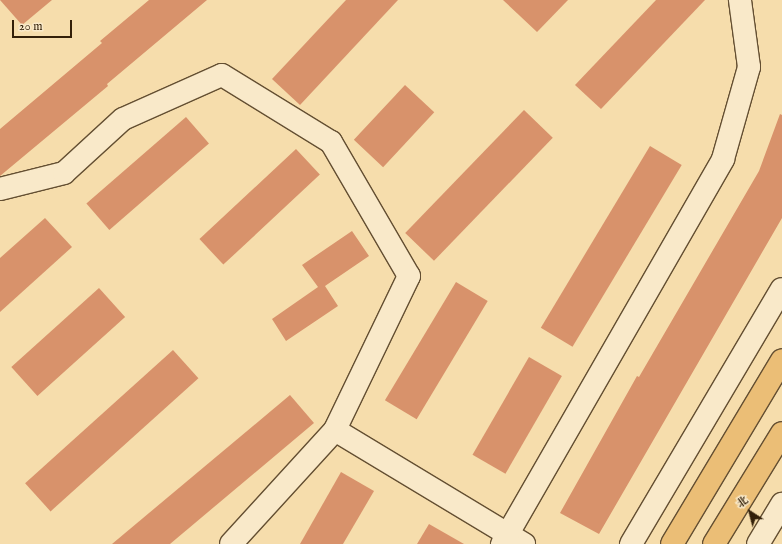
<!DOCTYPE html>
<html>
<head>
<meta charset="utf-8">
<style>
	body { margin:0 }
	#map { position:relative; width:782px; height:544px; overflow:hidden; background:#f6ddac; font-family:"IM FELL English","Noto Serif SC",serif }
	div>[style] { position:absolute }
	.building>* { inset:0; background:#d8926b; transform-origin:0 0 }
	.roads { filter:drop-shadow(1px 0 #644f32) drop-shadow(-1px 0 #644f32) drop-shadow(0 1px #644f32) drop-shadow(0 -1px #644f32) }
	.minor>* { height:22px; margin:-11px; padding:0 11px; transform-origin:11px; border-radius:11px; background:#f9e9c9 }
	.major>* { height:22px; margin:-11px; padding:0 11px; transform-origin:11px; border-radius:11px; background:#ebbe76 }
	span { translate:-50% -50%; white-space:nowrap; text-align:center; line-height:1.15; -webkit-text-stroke:4px #f9e9c9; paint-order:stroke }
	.north { position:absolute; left:730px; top:492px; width:40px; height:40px; -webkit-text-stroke:3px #f9e9c9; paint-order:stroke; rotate:324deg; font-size:11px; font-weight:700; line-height:16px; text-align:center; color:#332009 }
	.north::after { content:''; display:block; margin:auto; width:14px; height:18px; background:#332009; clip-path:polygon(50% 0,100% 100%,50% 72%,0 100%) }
	.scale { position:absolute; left:12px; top:20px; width:60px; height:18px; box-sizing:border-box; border:2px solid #332009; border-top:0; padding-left:5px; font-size:12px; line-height:14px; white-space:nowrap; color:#332009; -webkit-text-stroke:3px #f9e9c9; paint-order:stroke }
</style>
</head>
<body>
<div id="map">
	<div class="building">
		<div style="clip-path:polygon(0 0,52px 0,22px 25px)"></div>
		<div style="clip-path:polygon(149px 0,207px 0,107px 84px,108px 86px,0 176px,0 129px,102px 43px,100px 41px)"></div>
		<div style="clip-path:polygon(346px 0,398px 0,300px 105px,272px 79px)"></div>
		<div style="clip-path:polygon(503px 0,568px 0,537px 32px)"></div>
		<div style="clip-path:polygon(656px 0,705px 0,601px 109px,575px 85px)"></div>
		<div style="left:405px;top:85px;width:40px;height:75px;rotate:43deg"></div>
		<div style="left:524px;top:110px;width:40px;height:171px;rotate:44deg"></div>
		<div style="clip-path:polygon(780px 114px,782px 115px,782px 218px,599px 534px,560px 513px,637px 376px,639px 377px,759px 171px)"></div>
		<div style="left:186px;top:117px;width:35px;height:132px;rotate:49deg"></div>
		<div style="left:650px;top:146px;width:37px;height:212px;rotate:31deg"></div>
		<div style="left:296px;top:149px;width:35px;height:132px;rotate:47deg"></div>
		<div style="clip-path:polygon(45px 218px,72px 247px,0 312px,0 258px)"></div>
		<div style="clip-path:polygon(352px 231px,369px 256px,325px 286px,338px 306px,286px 341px,272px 319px,318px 287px,302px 265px)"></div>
		<div style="left:456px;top:282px;width:37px;height:138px;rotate:31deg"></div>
		<div style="left:99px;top:288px;width:39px;height:118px;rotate:48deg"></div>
		<div style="left:173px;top:350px;width:38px;height:199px;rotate:48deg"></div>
		<div style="left:529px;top:357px;width:38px;height:113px;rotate:30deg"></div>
		<div style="clip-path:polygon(290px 395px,314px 423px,170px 544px,112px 544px)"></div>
		<div style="clip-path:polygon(341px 472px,374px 491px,343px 544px,300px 544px)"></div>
		<div style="clip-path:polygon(429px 524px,464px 544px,417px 544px)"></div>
	</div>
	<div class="roads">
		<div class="minor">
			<div style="left:0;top:189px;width:66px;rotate:-14deg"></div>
			<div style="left:64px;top:173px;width:80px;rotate:-42.5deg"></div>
			<div style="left:123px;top:119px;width:108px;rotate:-24deg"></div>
			<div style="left:222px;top:75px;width:128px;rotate:31.6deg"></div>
			<div style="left:331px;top:142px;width:155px;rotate:59.8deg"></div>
			<div style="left:409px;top:276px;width:171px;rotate:115.7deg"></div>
			<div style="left:335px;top:430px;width:154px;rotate:132.4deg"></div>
			<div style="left:335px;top:430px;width:221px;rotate:31.1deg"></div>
			<div style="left:502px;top:544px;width:444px;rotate:-60.1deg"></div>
			<div style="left:723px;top:159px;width:96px;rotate:-74.2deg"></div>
			<div style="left:749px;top:67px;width:68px;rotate:-97.7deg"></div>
			<div style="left:631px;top:544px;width:296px;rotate:-59.4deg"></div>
			<div style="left:758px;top:544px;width:47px;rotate:-59deg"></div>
		</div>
		<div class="major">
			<div style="left:672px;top:544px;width:214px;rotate:-59.1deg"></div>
			<div style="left:714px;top:544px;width:130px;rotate:-58.5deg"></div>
		</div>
	</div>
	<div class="north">北</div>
	<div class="scale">20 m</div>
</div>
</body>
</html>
